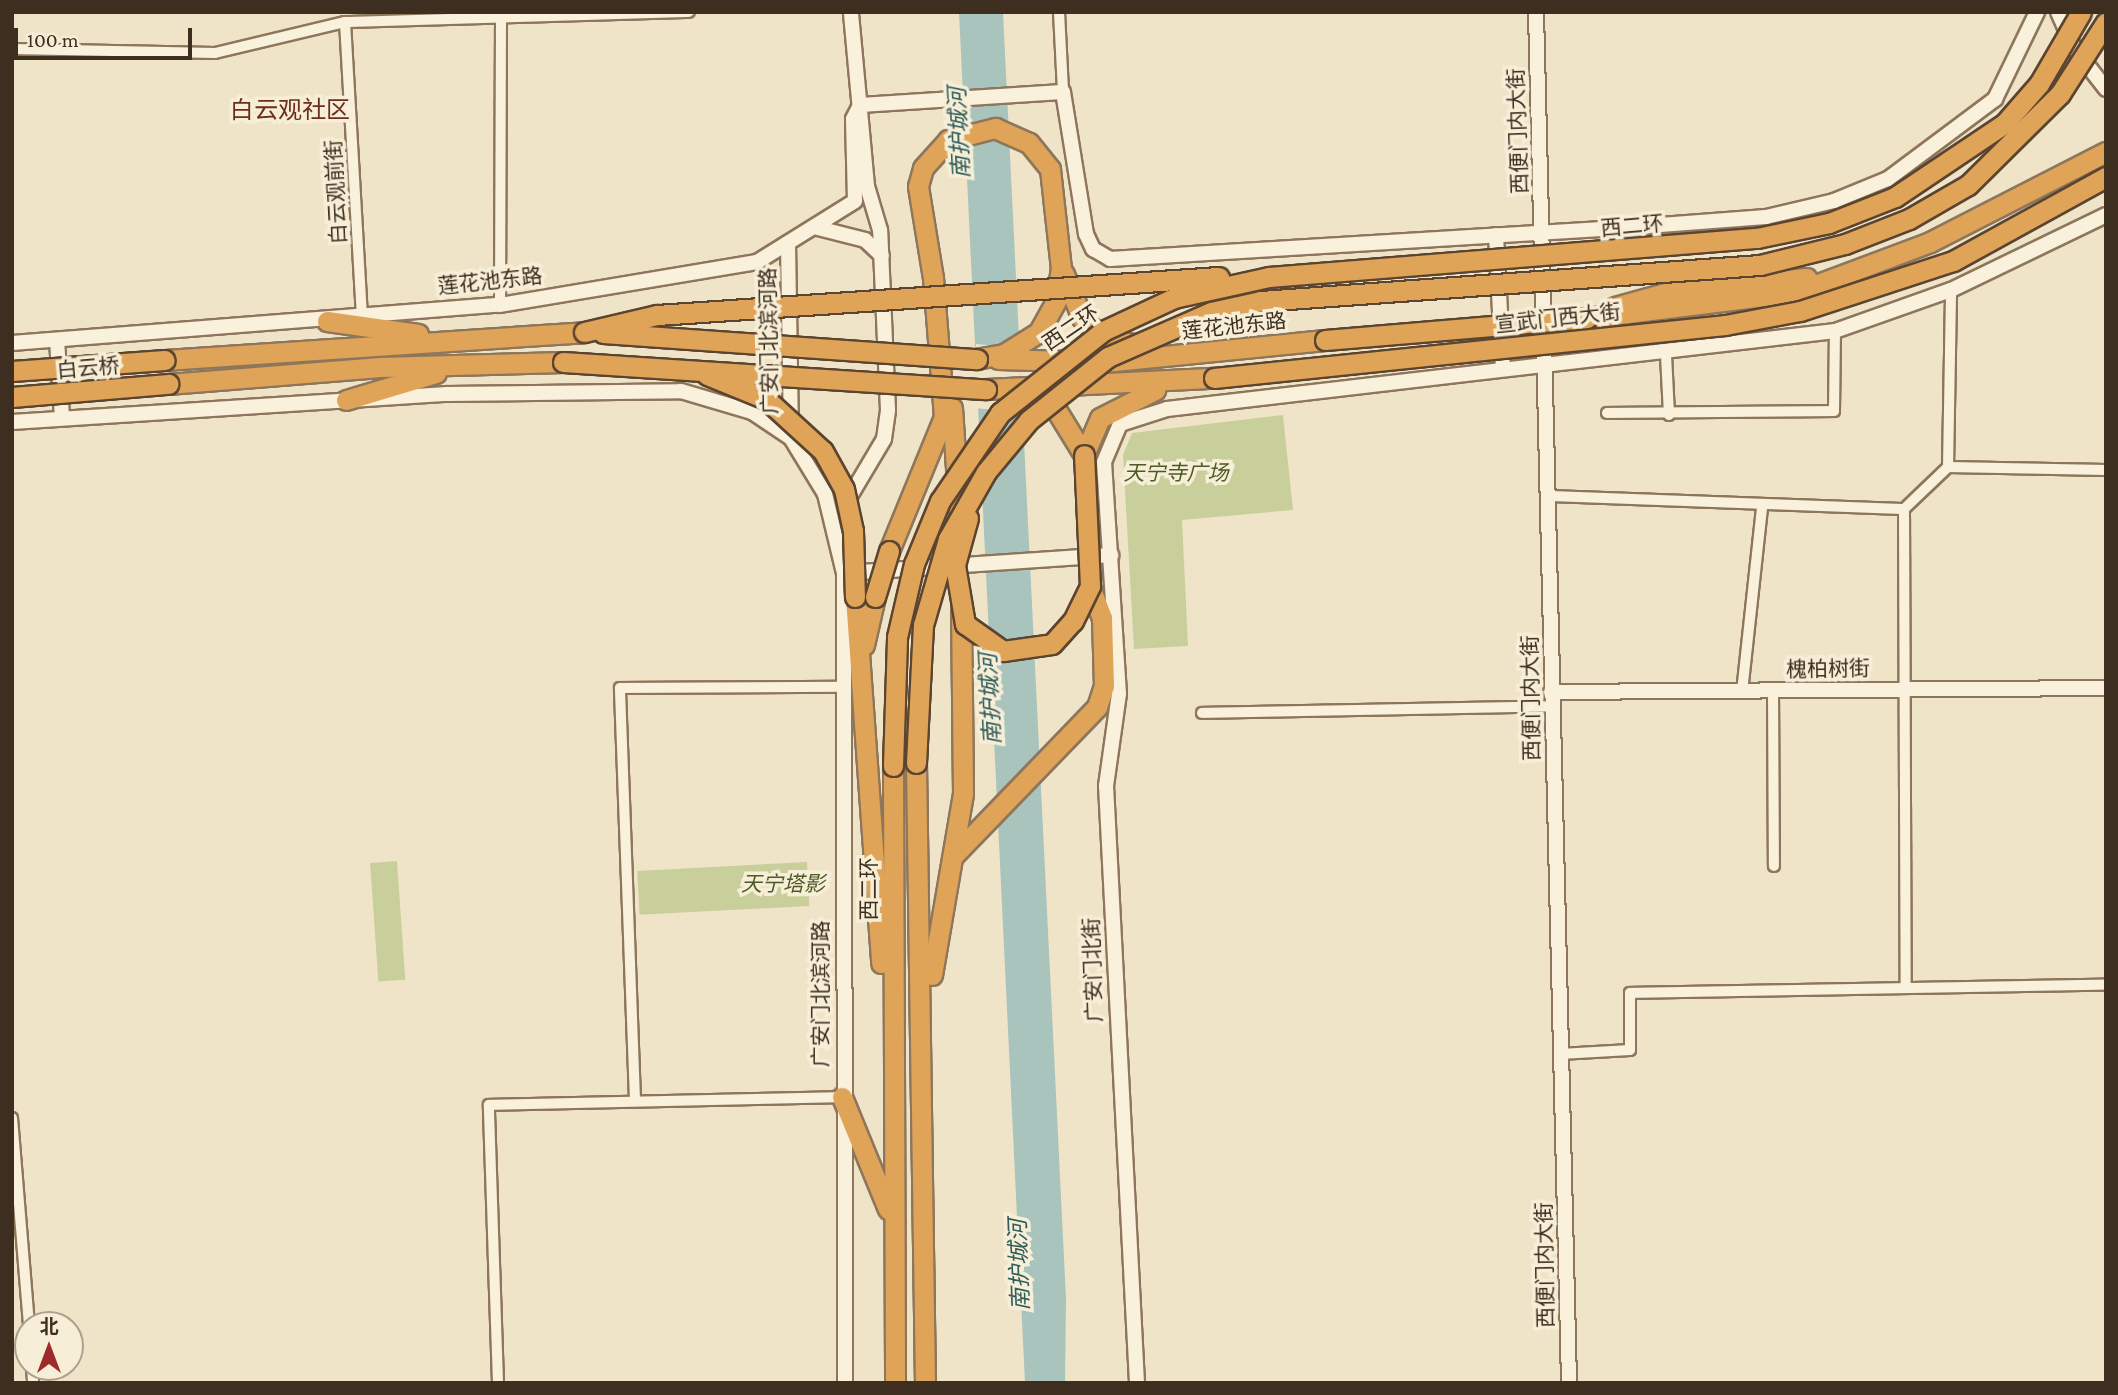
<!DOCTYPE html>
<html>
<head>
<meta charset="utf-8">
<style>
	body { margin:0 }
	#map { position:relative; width:2118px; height:1395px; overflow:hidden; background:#f0e4c8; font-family:"Crimson Pro","Noto Sans SC",serif }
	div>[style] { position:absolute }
	.green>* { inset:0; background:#c9cf9b; transform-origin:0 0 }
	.water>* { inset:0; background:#a9c4bc }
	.pier>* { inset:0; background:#f0e4c8; transform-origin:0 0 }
	.roads { filter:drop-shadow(2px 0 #8d765c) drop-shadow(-2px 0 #8d765c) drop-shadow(0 2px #8d765c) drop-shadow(0 -2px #8d765c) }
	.street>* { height:10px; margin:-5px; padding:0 5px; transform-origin:5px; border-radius:5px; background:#faf1dc }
	.secondary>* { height:14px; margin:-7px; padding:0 7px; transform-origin:7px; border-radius:7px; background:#faf1dc }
	.highway>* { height:19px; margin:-9.5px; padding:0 9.5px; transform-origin:9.5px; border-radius:9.5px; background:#e0a458 }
	.bridges { filter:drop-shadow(2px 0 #5b4430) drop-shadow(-2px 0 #5b4430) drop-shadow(0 2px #5b4430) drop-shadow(0 -2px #5b4430) }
	.highway-bridge>* { height:19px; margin:-9.5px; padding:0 9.5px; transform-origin:9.5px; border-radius:9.5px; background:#e0a458 }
	span { translate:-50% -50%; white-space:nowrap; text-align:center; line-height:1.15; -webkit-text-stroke:7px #f7eed8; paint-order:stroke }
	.street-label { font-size:21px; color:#3d2e20 }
	.park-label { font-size:21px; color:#4d5a26; font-style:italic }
	.water-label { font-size:23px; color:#2f5d5a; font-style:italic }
	.quarter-label { font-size:24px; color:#6b2e1e }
	.frame { position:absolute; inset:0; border:14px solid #3d2e20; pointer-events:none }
	.north { position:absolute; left:14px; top:1311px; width:70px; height:70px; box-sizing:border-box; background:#f7eed8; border:2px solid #ada18e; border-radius:50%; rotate:0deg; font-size:19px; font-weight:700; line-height:28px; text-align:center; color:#3d2e20 }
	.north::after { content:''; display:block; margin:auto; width:24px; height:32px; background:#9e2a2b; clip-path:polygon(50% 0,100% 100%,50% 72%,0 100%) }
	.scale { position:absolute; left:14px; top:28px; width:178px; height:32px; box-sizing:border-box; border:4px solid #3d2e20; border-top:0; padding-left:9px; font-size:21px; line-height:24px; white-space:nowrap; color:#3d2e20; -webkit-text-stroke:5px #f7eed8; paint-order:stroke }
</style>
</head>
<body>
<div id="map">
	<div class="green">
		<div style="clip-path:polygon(1283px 415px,1293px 510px,1182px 520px,1188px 646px,1134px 649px,1123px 455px,1132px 433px)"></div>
		<div style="left:397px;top:861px;width:119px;height:27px;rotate:86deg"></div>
		<div style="left:807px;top:862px;width:44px;height:170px;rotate:87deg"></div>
	</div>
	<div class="water">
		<div style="clip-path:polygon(959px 12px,1003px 12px,1066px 1299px,1065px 1383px,1025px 1383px)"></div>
	</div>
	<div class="pier">
		<div style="left:976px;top:344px;width:47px;height:64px;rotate:5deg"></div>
	</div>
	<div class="roads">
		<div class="street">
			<div style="left:1059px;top:12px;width:80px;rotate:87.1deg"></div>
			<div style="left:345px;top:22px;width:295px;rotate:86.7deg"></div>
			<div style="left:12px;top:49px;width:203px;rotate:1.1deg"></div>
			<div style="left:215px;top:53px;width:134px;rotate:-13.4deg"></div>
			<div style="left:345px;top:22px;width:344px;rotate:-1.7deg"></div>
			<div style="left:500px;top:305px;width:293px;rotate:-89.8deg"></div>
			<div style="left:1666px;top:355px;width:60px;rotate:87.1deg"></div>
			<div style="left:1607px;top:413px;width:227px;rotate:-0.5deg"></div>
			<div style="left:1834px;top:411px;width:80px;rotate:-89.3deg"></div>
			<div style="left:1948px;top:467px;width:177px;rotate:-89deg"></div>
			<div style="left:1549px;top:496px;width:355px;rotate:2.1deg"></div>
			<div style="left:1904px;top:509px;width:61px;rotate:-43.7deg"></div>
			<div style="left:1948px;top:467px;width:158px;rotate:1.1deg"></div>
			<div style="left:1904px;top:509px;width:474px;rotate:89.8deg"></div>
			<div style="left:1773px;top:690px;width:176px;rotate:89.7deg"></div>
			<div style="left:1742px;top:692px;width:186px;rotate:-83.8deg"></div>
			<div style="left:1202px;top:713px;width:349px;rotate:-1.1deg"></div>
			<div style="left:1560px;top:1054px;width:70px;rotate:-3.3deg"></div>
			<div style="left:1630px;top:1050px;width:57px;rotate:-90deg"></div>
			<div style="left:1630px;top:993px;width:476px;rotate:-1deg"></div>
			<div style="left:635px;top:1100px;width:412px;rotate:-92.1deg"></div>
			<div style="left:620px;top:688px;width:222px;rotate:-0.3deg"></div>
			<div style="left:12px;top:1118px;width:208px;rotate:85.3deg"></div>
			<div style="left:32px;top:1367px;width:16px;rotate:86deg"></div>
			<div style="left:498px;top:1383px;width:278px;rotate:-91.9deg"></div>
			<div style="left:489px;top:1105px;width:353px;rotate:-1.3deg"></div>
		</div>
		<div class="secondary">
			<div style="left:1536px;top:12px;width:1371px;rotate:88.62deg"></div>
			<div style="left:2058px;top:12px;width:39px;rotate:66deg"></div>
			<div style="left:2074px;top:48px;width:52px;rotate:52deg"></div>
			<div style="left:860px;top:105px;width:203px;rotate:-3.7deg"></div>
			<div style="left:1063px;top:92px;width:144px;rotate:80.8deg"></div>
			<div style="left:1086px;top:234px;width:17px;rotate:65deg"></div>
			<div style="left:1093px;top:249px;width:20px;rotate:30deg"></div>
			<div style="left:1110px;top:259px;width:525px;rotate:-3.49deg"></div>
			<div style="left:1634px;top:227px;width:132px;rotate:-4.3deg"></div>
			<div style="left:1766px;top:217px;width:70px;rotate:-13.2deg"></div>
			<div style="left:1834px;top:201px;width:58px;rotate:-22.2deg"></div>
			<div style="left:1888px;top:179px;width:134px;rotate:-36.8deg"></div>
			<div style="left:1995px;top:99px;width:97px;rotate:-64.2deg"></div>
			<div style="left:814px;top:227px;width:53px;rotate:14.3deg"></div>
			<div style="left:865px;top:240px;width:23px;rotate:43deg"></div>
			<div style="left:1496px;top:235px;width:134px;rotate:87deg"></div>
			<div style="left:788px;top:243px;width:183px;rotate:89.1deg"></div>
			<div style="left:57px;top:340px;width:78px;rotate:86.3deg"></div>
			<div style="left:12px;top:343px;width:489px;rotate:-4.5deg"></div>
			<div style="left:500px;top:305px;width:261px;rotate:-9.5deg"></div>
			<div style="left:757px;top:262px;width:115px;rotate:-31.9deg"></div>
			<div style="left:855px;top:201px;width:82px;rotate:-91.4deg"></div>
			<div style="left:853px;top:119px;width:16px;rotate:-63deg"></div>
			<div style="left:12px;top:422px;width:436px;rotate:-3.7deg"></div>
			<div style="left:447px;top:394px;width:234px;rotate:-0.7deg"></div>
			<div style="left:681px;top:391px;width:74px;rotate:16.5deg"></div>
			<div style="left:752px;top:412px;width:47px;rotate:33.7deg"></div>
			<div style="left:791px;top:438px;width:66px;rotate:58.7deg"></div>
			<div style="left:825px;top:494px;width:81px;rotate:76.5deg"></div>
			<div style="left:844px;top:573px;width:810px;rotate:89.93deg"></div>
			<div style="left:846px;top:503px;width:74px;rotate:-59.3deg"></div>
			<div style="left:884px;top:439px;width:29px;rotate:-82deg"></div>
			<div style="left:888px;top:410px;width:180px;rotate:-92.5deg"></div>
			<div style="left:880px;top:230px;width:46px;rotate:-106.5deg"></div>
			<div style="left:867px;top:186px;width:175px;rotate:-95.3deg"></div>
			<div style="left:846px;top:573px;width:266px;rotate:-3.9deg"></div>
			<div style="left:1551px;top:692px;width:555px;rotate:-0.41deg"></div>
			<div style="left:1137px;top:1383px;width:598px;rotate:-92.97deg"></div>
			<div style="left:1106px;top:786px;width:93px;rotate:-82deg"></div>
			<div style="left:1119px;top:694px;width:232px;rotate:-93.7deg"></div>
			<div style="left:1104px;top:462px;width:41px;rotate:-67.2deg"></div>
			<div style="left:1120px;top:424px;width:49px;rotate:-17.7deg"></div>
			<div style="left:1167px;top:409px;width:673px;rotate:-6.66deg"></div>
			<div style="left:1835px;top:331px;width:123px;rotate:-19.5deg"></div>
			<div style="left:1951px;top:290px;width:172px;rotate:-25.8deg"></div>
		</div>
		<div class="highway">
			<div style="left:1064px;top:274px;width:48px;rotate:67.8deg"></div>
			<div style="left:1082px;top:318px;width:28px;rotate:46deg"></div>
			<div style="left:1101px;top:338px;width:45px;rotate:10.3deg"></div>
			<div style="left:1615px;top:307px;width:63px;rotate:-15.6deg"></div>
			<div style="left:1676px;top:290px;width:131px;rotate:-5.3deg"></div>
			<div style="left:1587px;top:318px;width:212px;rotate:-7.1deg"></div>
			<div style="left:1797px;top:292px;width:142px;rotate:-20.6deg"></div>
			<div style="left:1930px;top:242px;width:198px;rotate:-27.1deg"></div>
			<div style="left:327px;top:321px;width:92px;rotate:8.1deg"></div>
			<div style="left:998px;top:359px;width:106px;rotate:1.6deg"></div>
			<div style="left:1104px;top:362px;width:222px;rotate:-5.7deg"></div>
			<div style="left:165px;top:360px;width:420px;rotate:-3.8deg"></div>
			<div style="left:168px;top:384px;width:213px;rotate:-4.6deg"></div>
			<div style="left:380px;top:367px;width:183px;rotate:-1.6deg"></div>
			<div style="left:986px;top:389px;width:228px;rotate:-2.8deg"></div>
			<div style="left:1035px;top:398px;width:18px;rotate:16deg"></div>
			<div style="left:1052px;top:403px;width:61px;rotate:58.4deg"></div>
			<div style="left:346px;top:400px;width:94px;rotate:-16.7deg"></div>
			<div style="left:952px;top:408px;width:120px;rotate:86.2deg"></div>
			<div style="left:1084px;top:455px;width:40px;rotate:-66.6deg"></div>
			<div style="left:1100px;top:418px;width:62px;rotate:-27deg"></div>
			<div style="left:889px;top:551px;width:145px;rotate:-67.7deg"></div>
			<div style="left:944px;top:417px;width:139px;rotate:-94.5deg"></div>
			<div style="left:933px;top:278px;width:93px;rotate:-99.3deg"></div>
			<div style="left:918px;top:186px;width:19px;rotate:-74deg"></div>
			<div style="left:923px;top:168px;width:38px;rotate:-48deg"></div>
			<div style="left:948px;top:140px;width:49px;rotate:-14.3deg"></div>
			<div style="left:995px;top:128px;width:37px;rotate:24deg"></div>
			<div style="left:1029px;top:143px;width:33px;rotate:51deg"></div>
			<div style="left:1050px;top:169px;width:100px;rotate:83.7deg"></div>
			<div style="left:1061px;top:268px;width:33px;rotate:99deg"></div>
			<div style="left:1056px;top:301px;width:35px;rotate:119deg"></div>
			<div style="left:1039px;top:332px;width:41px;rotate:147.8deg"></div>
			<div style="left:1004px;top:354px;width:27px;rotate:170deg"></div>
			<div style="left:855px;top:597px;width:367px;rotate:85.9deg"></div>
			<div style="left:864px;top:645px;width:49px;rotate:-77.1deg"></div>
			<div style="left:916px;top:763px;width:620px;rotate:89.17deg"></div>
			<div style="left:893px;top:766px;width:617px;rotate:89.81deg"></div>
			<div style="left:954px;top:855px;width:206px;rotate:-46deg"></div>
			<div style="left:1097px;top:707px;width:22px;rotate:-72deg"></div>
			<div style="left:1104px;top:686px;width:68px;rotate:-91.7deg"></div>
			<div style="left:1102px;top:618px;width:34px;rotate:-111deg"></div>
			<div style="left:932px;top:975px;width:185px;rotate:-80.3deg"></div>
			<div style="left:963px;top:793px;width:184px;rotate:-90.6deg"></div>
			<div style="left:842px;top:1097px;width:121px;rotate:67.7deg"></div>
		</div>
	</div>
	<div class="bridges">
		<div class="highway-bridge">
			<div style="left:584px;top:332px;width:75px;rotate:-13.1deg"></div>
			<div style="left:657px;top:315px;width:563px;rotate:-3.87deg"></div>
			<div style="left:603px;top:333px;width:375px;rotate:4deg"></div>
			<div style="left:1325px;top:340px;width:263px;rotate:-4.8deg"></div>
			<div style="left:563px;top:362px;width:424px;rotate:3.7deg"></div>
			<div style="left:12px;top:371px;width:153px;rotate:-4.1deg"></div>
			<div style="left:707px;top:375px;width:64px;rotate:22.1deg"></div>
			<div style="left:766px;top:399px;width:77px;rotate:42.4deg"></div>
			<div style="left:823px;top:451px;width:43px;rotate:61.1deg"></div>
			<div style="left:844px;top:489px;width:43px;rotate:77.9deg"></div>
			<div style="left:853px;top:531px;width:66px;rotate:88.3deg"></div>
			<div style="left:1214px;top:378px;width:514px;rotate:-5.92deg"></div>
			<div style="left:1725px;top:325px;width:76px;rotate:-10.6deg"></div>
			<div style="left:1800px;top:311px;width:161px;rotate:-18.1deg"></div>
			<div style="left:1953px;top:261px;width:175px;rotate:-28.8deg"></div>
			<div style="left:12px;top:397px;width:157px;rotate:-4.8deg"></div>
			<div style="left:968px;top:518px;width:49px;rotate:105.5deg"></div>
			<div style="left:955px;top:565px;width:60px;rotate:80.4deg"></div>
			<div style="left:965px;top:624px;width:47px;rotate:35.4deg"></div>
			<div style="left:1003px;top:651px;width:49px;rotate:-8.1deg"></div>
			<div style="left:1052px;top:644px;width:31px;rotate:-48deg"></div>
			<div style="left:1073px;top:621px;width:39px;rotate:-64deg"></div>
			<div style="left:1090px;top:586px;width:131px;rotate:-92.6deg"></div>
			<div style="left:875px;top:597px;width:48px;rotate:-73.1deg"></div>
			<div style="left:916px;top:763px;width:138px;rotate:-87.1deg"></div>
			<div style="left:923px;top:625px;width:90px;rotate:-73.8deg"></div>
			<div style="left:948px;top:539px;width:77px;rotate:-60.4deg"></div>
			<div style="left:986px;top:472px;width:67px;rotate:-50.4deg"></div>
			<div style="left:1029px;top:420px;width:101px;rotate:-38.6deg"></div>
			<div style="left:1108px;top:357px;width:112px;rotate:-23.6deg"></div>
			<div style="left:1211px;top:312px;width:51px;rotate:-12.4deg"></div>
			<div style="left:1261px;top:301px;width:500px;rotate:-4.13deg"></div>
			<div style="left:1760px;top:265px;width:88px;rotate:-13.9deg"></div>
			<div style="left:1845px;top:244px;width:69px;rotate:-21.3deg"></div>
			<div style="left:1909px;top:219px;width:68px;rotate:-30deg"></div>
			<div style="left:1968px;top:185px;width:129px;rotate:-44.7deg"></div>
			<div style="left:2060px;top:94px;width:85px;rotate:-57.4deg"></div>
			<div style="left:893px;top:766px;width:129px;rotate:-88.2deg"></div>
			<div style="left:897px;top:637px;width:75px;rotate:-76.9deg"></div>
			<div style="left:914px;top:564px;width:68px;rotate:-67.6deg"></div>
			<div style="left:940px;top:501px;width:107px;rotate:-55.7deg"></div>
			<div style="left:1000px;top:413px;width:132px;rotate:-38.5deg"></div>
			<div style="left:1103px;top:331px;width:78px;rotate:-24.9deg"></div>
			<div style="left:1174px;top:298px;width:97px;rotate:-12.5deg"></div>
			<div style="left:1269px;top:277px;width:490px;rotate:-4.6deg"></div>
			<div style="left:1757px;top:238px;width:74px;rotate:-11.8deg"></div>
			<div style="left:1829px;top:223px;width:71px;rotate:-21.5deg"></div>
			<div style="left:1895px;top:197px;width:133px;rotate:-33.9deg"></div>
			<div style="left:2005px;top:123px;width:52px;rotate:-48.9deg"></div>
			<div style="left:2039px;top:84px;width:83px;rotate:-59.7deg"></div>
		</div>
	</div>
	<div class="street-label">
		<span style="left:1518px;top:131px;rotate:-92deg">西便门内大街</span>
		<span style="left:336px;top:192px;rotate:-93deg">白云观前街</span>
		<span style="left:1632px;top:226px;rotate:-5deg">西二环</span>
		<span style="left:490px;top:281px;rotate:-6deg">莲花池东路</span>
		<span style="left:1558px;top:318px;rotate:-6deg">宣武门西大街</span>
		<span style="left:1234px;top:326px;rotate:-6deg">莲花池东路</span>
		<span style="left:1071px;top:328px;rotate:-34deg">西二环</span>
		<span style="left:769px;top:341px;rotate:-91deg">广安门北滨河路</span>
		<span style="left:88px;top:368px;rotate:-5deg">白云桥</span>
		<span style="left:1828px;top:669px;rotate:-1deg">槐柏树街</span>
		<span style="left:1531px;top:698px;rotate:-91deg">西便门内大街</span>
		<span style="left:869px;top:889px;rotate:-90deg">西二环</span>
		<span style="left:1093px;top:970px;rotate:-92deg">广安门北街</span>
		<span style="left:821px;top:994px;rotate:-90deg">广安门北滨河路</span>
		<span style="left:1545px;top:1265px;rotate:-91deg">西便门内大街</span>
	</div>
	<div class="park-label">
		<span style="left:1176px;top:473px">天宁寺广场</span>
		<span style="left:783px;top:884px">天宁塔影</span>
	</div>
	<div class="water-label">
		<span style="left:959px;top:133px;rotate:-93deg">南护城河</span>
		<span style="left:990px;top:699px;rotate:-93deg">南护城河</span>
		<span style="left:1019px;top:1265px;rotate:-92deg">南护城河</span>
	</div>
	<div class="quarter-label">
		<span style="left:290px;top:110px">白云观社区</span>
	</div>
	<div class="frame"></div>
	<div class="north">北</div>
	<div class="scale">100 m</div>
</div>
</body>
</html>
